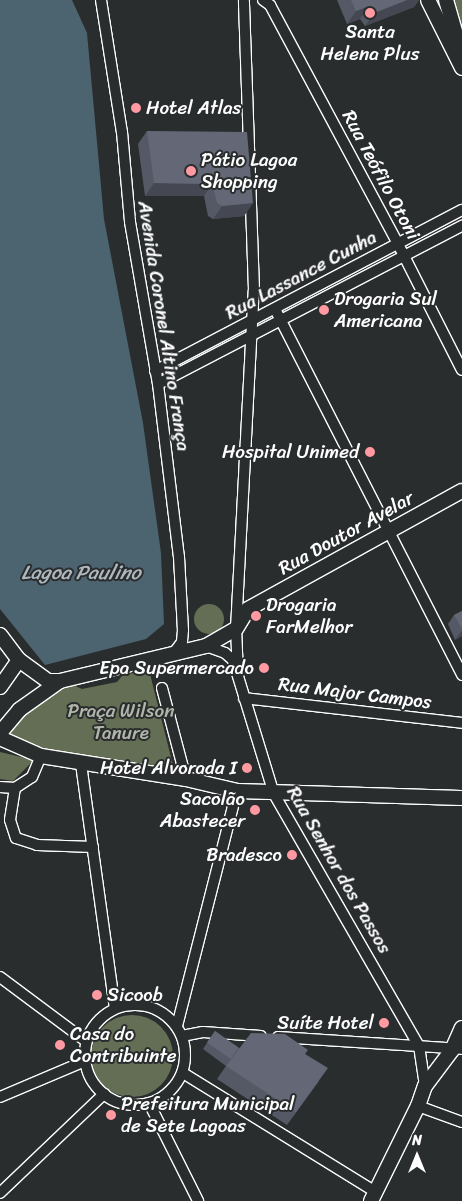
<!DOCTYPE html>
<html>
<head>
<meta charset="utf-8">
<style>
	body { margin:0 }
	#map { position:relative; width:462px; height:1201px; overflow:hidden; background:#2a2d2e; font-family:Sriracha,sans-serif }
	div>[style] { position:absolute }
	.green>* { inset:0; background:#646e54 }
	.round { border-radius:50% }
	.water>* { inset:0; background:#4c6370 }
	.roads { filter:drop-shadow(1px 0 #fff) drop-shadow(-1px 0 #fff) drop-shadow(0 1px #fff) drop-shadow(0 -1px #fff) }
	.minor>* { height:10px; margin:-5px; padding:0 5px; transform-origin:5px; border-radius:5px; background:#2a2d2e }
	.minor>.ring { margin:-5px; padding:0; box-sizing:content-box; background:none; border:10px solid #2a2d2e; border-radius:50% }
	.major>* { height:14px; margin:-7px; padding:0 7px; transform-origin:7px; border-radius:7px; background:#2a2d2e }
	.wall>* { inset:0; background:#555965 }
	.shaded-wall>* { inset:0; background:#454853 }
	.building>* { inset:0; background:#636776; transform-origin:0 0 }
	.dots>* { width:14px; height:14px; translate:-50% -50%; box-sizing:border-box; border:2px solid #2a2d2e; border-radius:50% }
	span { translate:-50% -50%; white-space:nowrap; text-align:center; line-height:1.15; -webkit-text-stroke:4px #2a2d2e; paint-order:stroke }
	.poi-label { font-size:19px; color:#fff }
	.left { translate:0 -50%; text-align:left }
	.right { translate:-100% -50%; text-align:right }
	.street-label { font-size:19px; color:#fff }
	.park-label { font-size:19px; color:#b2b6aa }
	.water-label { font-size:20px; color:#aeb9bf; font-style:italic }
	.north { position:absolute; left:392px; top:1131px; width:50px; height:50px; -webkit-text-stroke:4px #2a2d2e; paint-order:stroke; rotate:0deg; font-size:14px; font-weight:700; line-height:20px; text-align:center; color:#fff }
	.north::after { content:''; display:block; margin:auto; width:18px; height:22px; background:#fff; clip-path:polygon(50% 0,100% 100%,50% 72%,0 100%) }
</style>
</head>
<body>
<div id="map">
	<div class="green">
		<div style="clip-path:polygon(450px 0,462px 0,462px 42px)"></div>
		<div class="round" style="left:194px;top:604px;width:30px;height:30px"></div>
		<div style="clip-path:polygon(149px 670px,175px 773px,64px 753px,31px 745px,5px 733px,23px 712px,51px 694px,73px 685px,82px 689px,117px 682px,123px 675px)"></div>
		<div style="clip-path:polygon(0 752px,34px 760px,13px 781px,0 779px)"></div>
		<div class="round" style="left:91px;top:1015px;width:82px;height:82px"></div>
	</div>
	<div class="water">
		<div style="clip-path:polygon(0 0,72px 0,87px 33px,104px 219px,143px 423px,161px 553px,164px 624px,146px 639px,45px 665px,0 609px)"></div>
	</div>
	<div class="roads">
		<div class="minor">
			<div style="left:101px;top:0;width:134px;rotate:81deg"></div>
			<div style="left:122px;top:132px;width:90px;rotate:84.9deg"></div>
			<div style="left:130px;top:222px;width:164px;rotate:80.2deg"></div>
			<div style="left:158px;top:384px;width:174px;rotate:83.1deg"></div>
			<div style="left:179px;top:557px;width:73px;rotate:86.9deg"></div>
			<div style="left:183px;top:630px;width:12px;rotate:95deg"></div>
			<div style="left:182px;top:642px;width:15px;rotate:127deg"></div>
			<div style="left:263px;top:0;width:9px;rotate:36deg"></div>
			<div style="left:270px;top:5px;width:271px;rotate:61.8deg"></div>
			<div style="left:398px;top:244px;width:141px;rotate:63.1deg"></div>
			<div style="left:275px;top:309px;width:411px;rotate:62.9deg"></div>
			<div style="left:155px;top:371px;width:347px;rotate:-27.7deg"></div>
			<div style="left:158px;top:384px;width:343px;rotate:-27.5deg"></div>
			<div style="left:206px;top:646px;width:20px;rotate:20deg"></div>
			<div style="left:225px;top:653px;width:11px;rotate:41deg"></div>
			<div style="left:233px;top:660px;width:140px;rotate:73deg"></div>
			<div style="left:274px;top:794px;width:291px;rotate:60.1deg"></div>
			<div style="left:419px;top:1046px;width:40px;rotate:81.5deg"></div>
			<div style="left:238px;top:674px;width:45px;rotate:-92.5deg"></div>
			<div style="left:236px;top:629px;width:339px;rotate:-87deg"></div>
			<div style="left:254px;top:290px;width:289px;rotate:-92deg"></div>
			<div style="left:162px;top:688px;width:94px;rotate:75.2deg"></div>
			<div style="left:244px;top:698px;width:219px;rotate:6.5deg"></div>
			<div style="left:81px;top:764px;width:246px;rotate:82.1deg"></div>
			<div style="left:0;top:787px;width:15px;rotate:4deg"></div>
			<div style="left:15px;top:788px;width:20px;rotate:-33deg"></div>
			<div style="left:32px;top:777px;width:23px;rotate:-67deg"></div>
			<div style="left:15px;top:788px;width:32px;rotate:99deg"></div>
			<div style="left:10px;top:820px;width:19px;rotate:72deg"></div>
			<div style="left:16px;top:838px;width:22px;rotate:18deg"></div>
			<div style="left:37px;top:845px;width:56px;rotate:2deg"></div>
			<div style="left:0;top:977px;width:107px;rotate:36.7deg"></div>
			<div class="ring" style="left:85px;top:1005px;width:90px;height:90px"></div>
			<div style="left:177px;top:1026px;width:243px;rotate:-75.7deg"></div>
			<div style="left:182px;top:1036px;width:21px;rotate:-11deg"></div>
			<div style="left:203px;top:1032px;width:58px;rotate:3.9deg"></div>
			<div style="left:278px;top:1037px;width:184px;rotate:3.7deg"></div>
			<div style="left:183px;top:1073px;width:225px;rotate:31.7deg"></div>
			<div style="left:0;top:1097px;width:92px;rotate:-23deg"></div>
			<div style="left:149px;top:1103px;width:110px;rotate:63.4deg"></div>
			<div style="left:418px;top:1106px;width:47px;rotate:20deg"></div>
			<div style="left:0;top:1193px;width:144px;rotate:-43.6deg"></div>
		</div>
		<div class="major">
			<div style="left:428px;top:0;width:76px;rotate:63.4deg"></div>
			<div style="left:446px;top:0;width:54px;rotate:73.9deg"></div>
			<div style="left:0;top:635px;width:31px;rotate:53deg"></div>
			<div style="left:19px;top:660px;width:36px;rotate:36deg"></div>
			<div style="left:48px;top:681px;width:12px"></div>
			<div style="left:60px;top:681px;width:150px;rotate:-13.5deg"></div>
			<div style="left:206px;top:646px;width:34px;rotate:-30deg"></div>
			<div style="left:236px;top:629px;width:23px;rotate:-59deg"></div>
			<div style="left:248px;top:609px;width:244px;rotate:-28.9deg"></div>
			<div style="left:0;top:687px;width:33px;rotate:-55deg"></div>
			<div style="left:0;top:733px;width:30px;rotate:-50deg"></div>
			<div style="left:19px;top:710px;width:50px;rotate:-35.3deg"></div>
			<div style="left:0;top:738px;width:45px;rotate:23.7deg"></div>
			<div style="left:41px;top:756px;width:147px;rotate:9deg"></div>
			<div style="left:186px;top:779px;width:52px;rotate:13.2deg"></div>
			<div style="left:237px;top:791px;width:225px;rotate:1.8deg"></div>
			<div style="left:371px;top:1201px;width:106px;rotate:-63.7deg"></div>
			<div style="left:418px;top:1106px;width:21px;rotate:-71deg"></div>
			<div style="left:425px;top:1086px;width:45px;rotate:-53.1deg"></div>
			<div style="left:452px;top:1050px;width:24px;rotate:-66deg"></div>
		</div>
	</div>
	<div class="wall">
		<div style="clip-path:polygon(337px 0,419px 0,414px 7px,365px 26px,360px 19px,347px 24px)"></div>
		<div style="clip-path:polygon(147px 131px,253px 203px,244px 216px,213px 219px,208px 216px,204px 196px,145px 196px,138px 144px)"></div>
		<div style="clip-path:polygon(462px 611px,462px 636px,455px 640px,448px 624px,454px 615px)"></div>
		<div style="clip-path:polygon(215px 1031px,239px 1048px,305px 1054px,319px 1081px,287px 1125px,217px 1079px,226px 1066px,203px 1049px)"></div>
	</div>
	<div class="shaded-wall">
		<div style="clip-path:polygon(407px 0,419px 0,414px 7px,365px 26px,374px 13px)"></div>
		<div style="clip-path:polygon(369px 6px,360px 19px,347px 24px,356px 11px)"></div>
		<div style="clip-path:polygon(154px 183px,212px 184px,204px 196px,145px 196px)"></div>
		<div style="clip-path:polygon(253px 203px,244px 216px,213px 219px,222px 206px)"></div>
		<div style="clip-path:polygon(462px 630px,462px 636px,455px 640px)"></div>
	</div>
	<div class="building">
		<div style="clip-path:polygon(351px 0,407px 0,374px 13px,369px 6px,356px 11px)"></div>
		<div style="clip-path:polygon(147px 131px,247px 132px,253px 203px,222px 206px,217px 203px,212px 184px,154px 183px)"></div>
		<div style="clip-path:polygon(462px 611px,462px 629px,454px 615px)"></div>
		<div style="left:215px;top:1031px;width:29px;height:14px;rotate:35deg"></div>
		<div style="clip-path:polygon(251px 1033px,285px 1034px,308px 1050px,305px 1054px,328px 1068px,296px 1112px,226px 1066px)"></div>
	</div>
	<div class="dots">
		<div style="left:370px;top:13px;background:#ff9aa2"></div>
		<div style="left:136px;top:108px;background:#ff9aa2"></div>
		<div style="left:191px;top:171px;background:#ff9aa2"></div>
		<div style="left:324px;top:310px;background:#ff9aa2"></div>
		<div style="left:370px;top:452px;background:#ff9aa2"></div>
		<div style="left:256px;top:616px;background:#ff9aa2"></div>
		<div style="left:264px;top:668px;background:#ff9aa2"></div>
		<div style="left:247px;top:768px;background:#ff9aa2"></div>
		<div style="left:255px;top:810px;background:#ff9aa2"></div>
		<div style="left:292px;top:855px;background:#ff9aa2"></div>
		<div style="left:97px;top:995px;background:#ff9aa2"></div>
		<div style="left:384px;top:1023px;background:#ff9aa2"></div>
		<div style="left:60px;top:1045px;background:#ff9aa2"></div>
		<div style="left:111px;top:1115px;background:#ff9aa2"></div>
	</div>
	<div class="poi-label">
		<span style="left:370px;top:43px">Santa<br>Helena Plus</span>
		<span class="left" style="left:146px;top:108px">Hotel Atlas</span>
		<span class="left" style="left:201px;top:171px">Pátio Lagoa<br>Shopping</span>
		<span class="left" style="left:334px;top:310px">Drogaria Sul<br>Americana</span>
		<span class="right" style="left:359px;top:452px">Hospital Unimed</span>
		<span class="left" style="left:266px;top:616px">Drogaria<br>FarMelhor</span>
		<span class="right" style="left:254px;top:668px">Epa Supermercado</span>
		<span class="right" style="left:237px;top:768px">Hotel Alvorada I</span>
		<span class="right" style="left:245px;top:810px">Sacolão<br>Abastecer</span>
		<span class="right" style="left:282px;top:855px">Bradesco</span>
		<span class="left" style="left:107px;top:995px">Sicoob</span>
		<span class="right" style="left:374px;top:1023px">Suíte Hotel</span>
		<span class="left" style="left:70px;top:1045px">Casa do<br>Contribuinte</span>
		<span class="left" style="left:121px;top:1115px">Prefeitura Municipal<br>de Sete Lagoas</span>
	</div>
	<div class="street-label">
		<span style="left:381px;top:175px;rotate:62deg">Rua Teófilo Otoni</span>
		<span style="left:301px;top:275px;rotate:-28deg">Rua Lassance Cunha</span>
		<span style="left:164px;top:326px;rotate:81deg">Avenida Coronel Altino França</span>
		<span style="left:346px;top:533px;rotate:-29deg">Rua Doutor Avelar</span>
		<span style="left:355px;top:693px;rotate:7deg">Rua Major Campos</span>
		<span style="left:339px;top:870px;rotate:60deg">Rua Senhor dos Passos</span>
	</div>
	<div class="park-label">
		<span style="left:121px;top:722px">Praça Wilson<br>Tanure</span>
	</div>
	<div class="water-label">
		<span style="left:81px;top:572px">Lagoa Paulino</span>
	</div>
	<div class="north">N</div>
</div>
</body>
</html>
